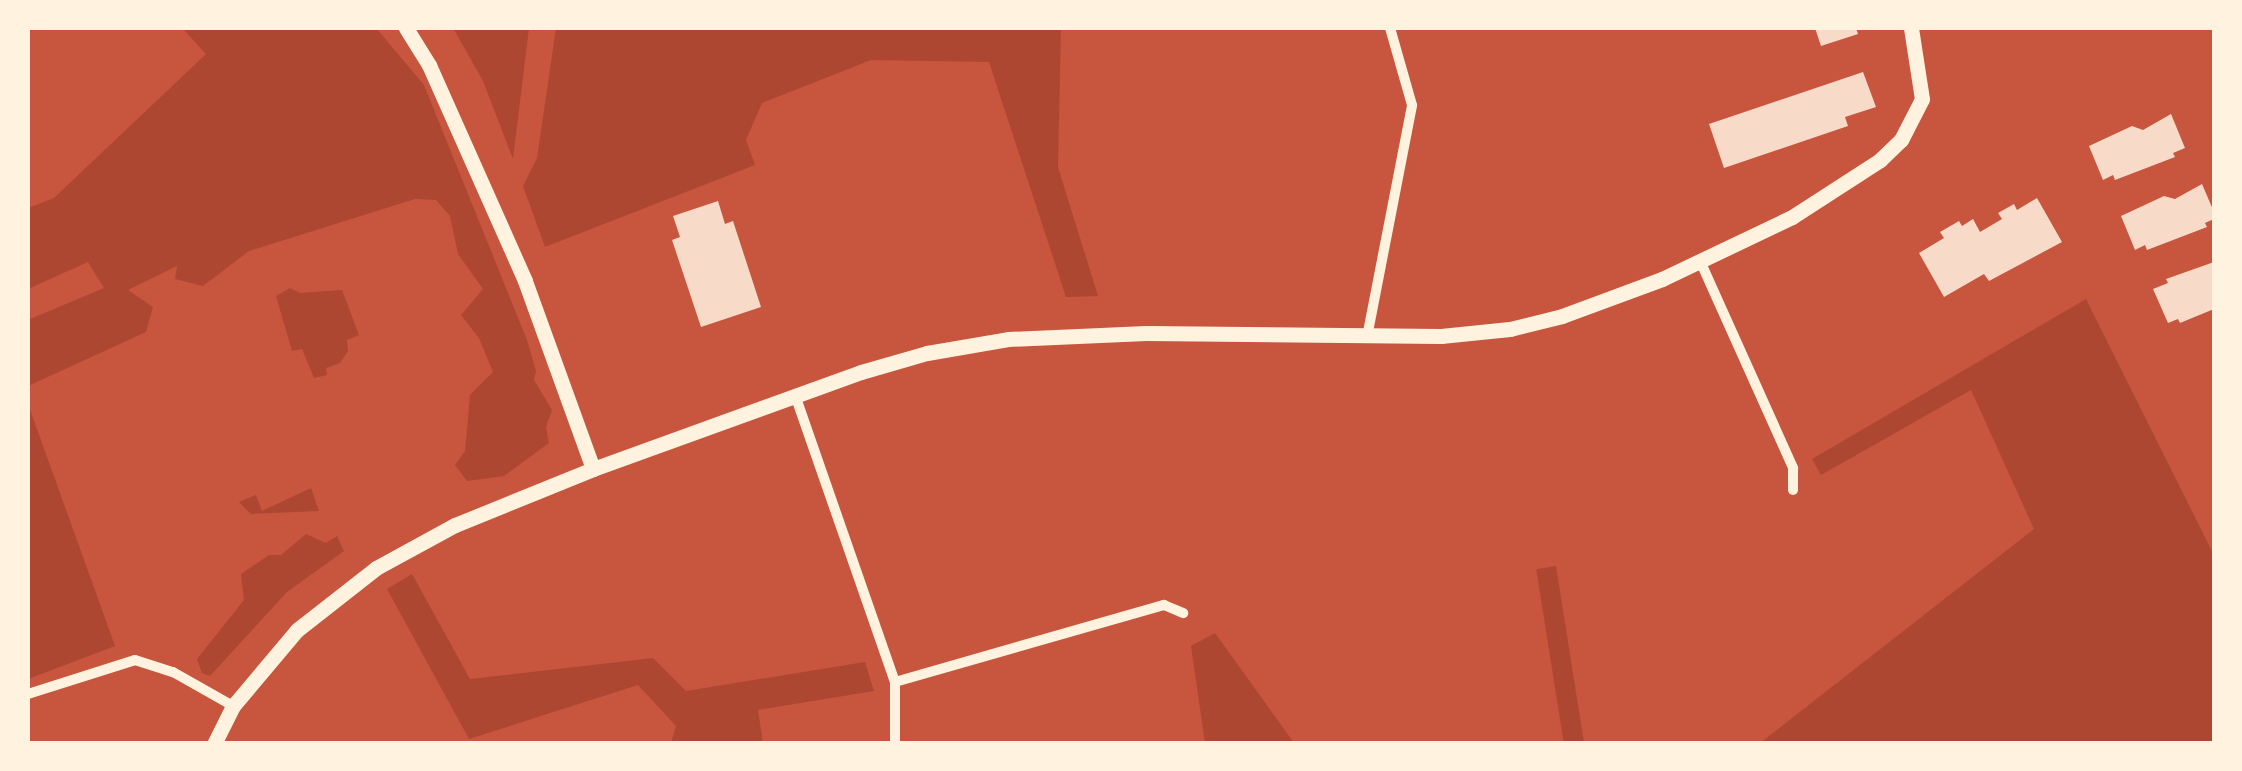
<!DOCTYPE html>
<html>
<head>
<meta charset="utf-8">
<style>
	body { margin:0 }
	#map { position:relative; width:2242px; height:771px; overflow:hidden; background:#c8553d; font-family:"Roboto Condensed",sans-serif }
	div>[style] { position:absolute }
	.green>* { inset:0; background:#ae4732; transform-origin:0 0 }
	.building>* { inset:0; background:#f7dbc8 }
	.minor>* { height:10px; margin:-5px; padding:0 5px; transform-origin:5px; border-radius:5px; background:#fff3e0 }
	.tertiary>* { height:15px; margin:-7.5px; padding:0 7.5px; transform-origin:7.5px; border-radius:7.5px; background:#fff3e0 }
	span { translate:-50% -50%; white-space:nowrap; text-align:center; line-height:1.15; -webkit-text-stroke:9px #fff3e0; paint-order:stroke }
	.frame { position:absolute; inset:0; border:30px solid #fff3e0; pointer-events:none }
</style>
</head>
<body>
<div id="map">
	<div class="green">
		<div style="clip-path:polygon(182px 28px,377px 29px,424px 85px,527px 340px,536px 371px,534px 380px,552px 410px,546px 427px,549px 443px,504px 476px,467px 481px,455px 465px,465px 451px,470px 395px,493px 372px,479px 338px,461px 315px,483px 289px,458px 254px,450px 216px,436px 200px,415px 199px,249px 251px,203px 286px,175px 279px,177px 266px,128px 290px,153px 307px,146px 332px,28px 386px,28px 320px,104px 288px,88px 262px,28px 289px,28px 208px,54px 198px,206px 54px)"></div>
		<div style="clip-path:polygon(453px 28px,529px 28px,513px 159px,483px 81px)"></div>
		<div style="clip-path:polygon(556px 28px,1061px 28px,1058px 167px,1098px 296px,1066px 297px,989px 62px,871px 60px,762px 103px,746px 140px,755px 165px,545px 247px,523px 186px,537px 158px)"></div>
		<div style="clip-path:polygon(290px 288px,300px 293px,342px 290px,359px 335px,347px 340px,348px 351px,340px 363px,326px 368px,327px 375px,314px 378px,302px 349px,292px 351px,276px 296px)"></div>
		<div style="clip-path:polygon(2086px 299px,2214px 555px,2214px 743px,1760px 743px,2034px 529px,1971px 390px,1821px 475px,1812px 459px)"></div>
		<div style="clip-path:polygon(28px 404px,115px 646px,28px 679px)"></div>
		<div style="clip-path:polygon(311px 488px,319px 511px,251px 514px,239px 502px,256px 495px,262px 511px)"></div>
		<div style="clip-path:polygon(306px 534px,326px 543px,337px 536px,344px 551px,287px 592px,210px 676px,202px 673px,197px 659px,244px 600px,241px 574px,269px 555px,281px 555px)"></div>
		<div style="left:1556px;top:566px;width:179px;height:20px;rotate:81deg"></div>
		<div style="clip-path:polygon(412px 574px,470px 679px,653px 658px,686px 691px,865px 662px,874px 691px,758px 710px,763px 743px,671px 743px,676px 726px,638px 685px,469px 739px,387px 589px)"></div>
		<div style="clip-path:polygon(1215px 633px,1294px 743px,1205px 743px,1191px 646px)"></div>
	</div>
	<div class="building">
		<div style="clip-path:polygon(1815px 28px,1856px 28px,1858px 34px,1821px 46px)"></div>
		<div style="clip-path:polygon(1863px 72px,1876px 107px,1845px 117px,1848px 126px,1724px 168px,1709px 124px)"></div>
		<div style="clip-path:polygon(2171px 114px,2185px 148px,2173px 153px,2175px 157px,2115px 180px,2113px 175px,2103px 180px,2089px 146px,2132px 126px,2143px 130px)"></div>
		<div style="clip-path:polygon(2202px 184px,2214px 212px,2214px 219px,2205px 223px,2207px 227px,2147px 250px,2145px 245px,2135px 250px,2121px 216px,2164px 196px,2175px 199px)"></div>
		<div style="clip-path:polygon(2037px 198px,2062px 242px,1989px 281px,1984px 274px,1944px 297px,1919px 253px,1944px 238px,1940px 232px,1959px 221px,1962px 226px,1973px 219px,1980px 232px,2002px 219px,1998px 213px,2014px 204px,2017px 210px)"></div>
		<div style="clip-path:polygon(718px 201px,725px 224px,733px 221px,761px 307px,701px 327px,672px 240px,680px 237px,673px 216px)"></div>
		<div style="clip-path:polygon(2214px 262px,2214px 309px,2180px 323px,2178px 319px,2168px 323px,2153px 289px,2168px 283px,2166px 279px)"></div>
	</div>
	<div class="minor">
		<div style="left:1701px;top:263px;width:225px;rotate:65.8deg"></div>
		<div style="left:1793px;top:468px;width:22px;rotate:90deg"></div>
		<div style="left:1368px;top:332px;width:231px;rotate:-79deg"></div>
		<div style="left:1412px;top:105px;width:80px;rotate:-105.9deg"></div>
		<div style="left:795px;top:395px;width:304px;rotate:70.8deg"></div>
		<div style="left:895px;top:682px;width:62px;rotate:90deg"></div>
		<div style="left:895px;top:682px;width:280px;rotate:-16deg"></div>
		<div style="left:1164px;top:605px;width:21px;rotate:23deg"></div>
		<div style="left:28px;top:694px;width:112px;rotate:-17.6deg"></div>
		<div style="left:135px;top:660px;width:40px;rotate:18deg"></div>
		<div style="left:173px;top:672px;width:69px;rotate:29.5deg"></div>
	</div>
	<div class="tertiary">
		<div style="left:406px;top:28px;width:44px;rotate:58.1deg"></div>
		<div style="left:429px;top:65px;width:236px;rotate:66deg"></div>
		<div style="left:525px;top:281px;width:200px;rotate:70.1deg"></div>
		<div style="left:214px;top:744px;width:42px;rotate:-63.4deg"></div>
		<div style="left:233px;top:706px;width:99px;rotate:-49.9deg"></div>
		<div style="left:297px;top:630px;width:100px;rotate:-38.1deg"></div>
		<div style="left:376px;top:568px;width:90px;rotate:-28.6deg"></div>
		<div style="left:455px;top:525px;width:149px;rotate:-22.1deg"></div>
		<div style="left:593px;top:469px;width:285px;rotate:-19.9deg"></div>
		<div style="left:861px;top:372px;width:69px;rotate:-16.1deg"></div>
		<div style="left:927px;top:353px;width:82px;rotate:-9.8deg"></div>
		<div style="left:1008px;top:339px;width:138px;rotate:-2.5deg"></div>
		<div style="left:1146px;top:333px;width:295px;rotate:0.6deg"></div>
		<div style="left:1441px;top:336px;width:69px;rotate:-5.8deg"></div>
		<div style="left:1510px;top:329px;width:54px;rotate:-14deg"></div>
		<div style="left:1562px;top:316px;width:107px;rotate:-20.3deg"></div>
		<div style="left:1662px;top:279px;width:144px;rotate:-25.5deg"></div>
		<div style="left:1792px;top:217px;width:105px;rotate:-32.9deg"></div>
		<div style="left:1880px;top:160px;width:29px;rotate:-44deg"></div>
		<div style="left:1901px;top:140px;width:46px;rotate:-62.9deg"></div>
		<div style="left:1922px;top:99px;width:72px;rotate:-98.8deg"></div>
	</div>
	<div class="frame"></div>
</div>
</body>
</html>
